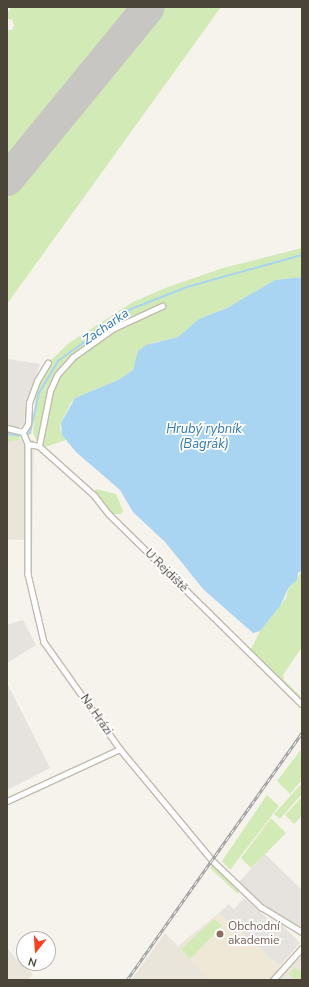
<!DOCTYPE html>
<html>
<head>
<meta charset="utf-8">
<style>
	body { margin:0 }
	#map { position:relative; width:309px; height:987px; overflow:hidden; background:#f6f3ec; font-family:"Nunito Sans",sans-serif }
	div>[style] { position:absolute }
	.residential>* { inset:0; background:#eae5da; transform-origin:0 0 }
	.industrial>* { inset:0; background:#e6e2dd }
	.education>* { inset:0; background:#efe8d6 }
	.green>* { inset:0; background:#d2eab5 }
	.water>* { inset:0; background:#a9d4f2 }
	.stream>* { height:1.5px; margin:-0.75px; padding:0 0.75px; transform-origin:0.75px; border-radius:0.75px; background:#a9d4f2 }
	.runway>* { height:33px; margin:-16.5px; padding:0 16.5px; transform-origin:16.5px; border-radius:16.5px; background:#c8c6c3 }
	.roads { filter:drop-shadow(1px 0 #c2bbae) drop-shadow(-1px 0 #c2bbae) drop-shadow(0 1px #c2bbae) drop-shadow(0 -1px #c2bbae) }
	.minor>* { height:4.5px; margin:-2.25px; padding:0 2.25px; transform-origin:2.25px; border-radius:2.25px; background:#fff }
	.rail>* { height:3px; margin-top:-1.5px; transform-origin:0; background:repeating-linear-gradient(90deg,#fff 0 4.5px,#9a9a9a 0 9px); box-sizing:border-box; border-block:1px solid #9a9a9a }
	.dots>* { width:11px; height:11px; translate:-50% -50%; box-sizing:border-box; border:2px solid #fff; border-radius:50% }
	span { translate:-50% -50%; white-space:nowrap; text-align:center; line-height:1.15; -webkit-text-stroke:3.5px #fff; paint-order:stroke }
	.street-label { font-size:12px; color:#4b4439 }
	.education-label { font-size:12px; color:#785e54 }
	.left { translate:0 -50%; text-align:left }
	.water-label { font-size:13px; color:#2e7ab2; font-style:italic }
	.frame { position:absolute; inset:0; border:8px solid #4b4439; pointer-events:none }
	.north { position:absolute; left:16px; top:931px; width:40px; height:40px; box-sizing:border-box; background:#fff; border:1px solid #b7b4b0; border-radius:50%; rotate:197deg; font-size:11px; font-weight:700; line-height:16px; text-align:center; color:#4b4439 }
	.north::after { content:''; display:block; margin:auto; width:14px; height:18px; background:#fc3f1d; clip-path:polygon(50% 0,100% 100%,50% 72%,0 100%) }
</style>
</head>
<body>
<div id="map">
	<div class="residential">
		<div style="left:34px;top:440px;width:100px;height:27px;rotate:91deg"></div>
		<div style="clip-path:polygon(219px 913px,281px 968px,302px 945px,302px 980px,131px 980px,165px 933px,178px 946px)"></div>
		<div style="clip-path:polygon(7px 948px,20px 963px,33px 974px,28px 980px,7px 980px)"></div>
	</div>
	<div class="industrial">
		<div style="clip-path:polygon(7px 359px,40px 364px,27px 403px,26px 424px,15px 429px,7px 427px)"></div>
		<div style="clip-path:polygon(23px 620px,36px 645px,7px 663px,7px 625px)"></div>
		<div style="clip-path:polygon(7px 683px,50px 768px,7px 790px)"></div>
		<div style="clip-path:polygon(265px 854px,302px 890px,302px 929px,270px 909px,237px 884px)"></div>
		<div style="clip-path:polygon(244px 898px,268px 919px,270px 918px,278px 925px,280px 923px,300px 943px,280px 966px,219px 913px,229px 904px,234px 909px)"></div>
	</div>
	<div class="education">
		<div style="clip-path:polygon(219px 913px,280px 966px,268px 980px,210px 980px,180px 949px)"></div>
	</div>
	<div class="green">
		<div style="clip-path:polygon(12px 7px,133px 7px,7px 160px,7px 30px,12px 30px,14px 25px,12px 20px,7px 18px,7px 13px)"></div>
		<div style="clip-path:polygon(163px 7px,221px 7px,7px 304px,7px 196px)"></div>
		<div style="clip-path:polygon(302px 248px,302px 277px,275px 280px,227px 308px,199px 319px,178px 337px,152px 343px,140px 349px,133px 370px,118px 380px,75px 398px,70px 404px,61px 423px,60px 429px,66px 440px,42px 448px,39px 446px,33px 433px,36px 389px,48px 363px,69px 343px,133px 302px,165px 288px,223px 268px)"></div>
		<div style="clip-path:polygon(7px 431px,18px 433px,20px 440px,7px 442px)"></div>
		<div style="clip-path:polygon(96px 489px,116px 494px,123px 511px,121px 514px,109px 514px,94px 492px)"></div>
		<div style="clip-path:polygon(302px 570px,302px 647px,283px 675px,284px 680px,302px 698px,302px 703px,250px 651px,260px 631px,286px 598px,289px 587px,294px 583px)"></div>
		<div style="clip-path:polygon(302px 748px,302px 780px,290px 794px,277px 781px)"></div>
		<div style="clip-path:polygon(302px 783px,302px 794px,280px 819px,274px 814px)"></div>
		<div style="clip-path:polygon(267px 795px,279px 806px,230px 870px,222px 861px)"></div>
		<div style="clip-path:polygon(302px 797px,302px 816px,294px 824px,285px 815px)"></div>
		<div style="clip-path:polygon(271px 818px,286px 833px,251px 868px,241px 858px)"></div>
		<div style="clip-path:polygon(213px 865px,239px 892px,238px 894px,210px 868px)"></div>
		<div style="clip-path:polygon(214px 919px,222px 926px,190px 959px,181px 949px)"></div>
		<div style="clip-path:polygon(295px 967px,302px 974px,302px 980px,295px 980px,289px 974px)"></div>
	</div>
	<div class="water">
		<div style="clip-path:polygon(302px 277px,302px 570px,298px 573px,297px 580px,289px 587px,280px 606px,260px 631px,253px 633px,204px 590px,165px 542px,133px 512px,120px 490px,76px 452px,62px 435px,61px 423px,75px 398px,118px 380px,133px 370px,138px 351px,146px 345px,178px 337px,199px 319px,227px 308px,275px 280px)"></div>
	</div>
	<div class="stream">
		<div style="left:7px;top:434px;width:17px;rotate:7deg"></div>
		<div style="left:24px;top:436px;width:7px;rotate:-27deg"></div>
		<div style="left:30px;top:433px;width:41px;rotate:-77.3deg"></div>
		<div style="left:39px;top:393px;width:37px;rotate:-59deg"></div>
		<div style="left:58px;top:361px;width:87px;rotate:-35.7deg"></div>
		<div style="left:129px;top:310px;width:62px;rotate:-21.6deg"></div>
		<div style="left:187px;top:287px;width:119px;rotate:-15.5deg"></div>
	</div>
	<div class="runway">
		<div style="left:7px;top:179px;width:222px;rotate:-50.7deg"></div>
	</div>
	<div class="roads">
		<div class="minor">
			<div style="left:7px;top:428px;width:16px;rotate:14deg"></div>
			<div style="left:23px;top:432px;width:13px;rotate:67deg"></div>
			<div style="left:28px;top:444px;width:130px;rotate:90deg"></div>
			<div style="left:28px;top:574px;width:70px;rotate:76.8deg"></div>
			<div style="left:44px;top:642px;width:131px;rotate:54.6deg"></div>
			<div style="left:120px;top:749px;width:144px;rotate:50.3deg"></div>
			<div style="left:212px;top:860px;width:68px;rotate:43.8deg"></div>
			<div style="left:261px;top:907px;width:48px;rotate:31.4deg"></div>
			<div style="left:23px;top:432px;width:9px;rotate:-58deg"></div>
			<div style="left:28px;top:424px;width:21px;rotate:-87deg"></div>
			<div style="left:29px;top:403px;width:23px;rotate:-70deg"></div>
			<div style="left:37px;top:381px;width:21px;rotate:-59deg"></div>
			<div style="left:28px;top:444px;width:11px;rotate:10deg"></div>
			<div style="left:39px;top:446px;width:74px;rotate:41.7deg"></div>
			<div style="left:94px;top:495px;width:24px;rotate:52deg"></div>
			<div style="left:109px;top:514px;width:271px;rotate:44.6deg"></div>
			<div style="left:39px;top:446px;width:56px;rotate:-78.7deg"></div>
			<div style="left:50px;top:391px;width:17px;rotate:-66deg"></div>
			<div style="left:57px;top:375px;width:24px;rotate:-48deg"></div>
			<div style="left:73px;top:357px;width:50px;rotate:-35.3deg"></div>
			<div style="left:114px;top:328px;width:53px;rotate:-24.6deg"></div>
			<div style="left:7px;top:801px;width:124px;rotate:-24.7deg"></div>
			<div style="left:273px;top:980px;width:43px;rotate:-47.8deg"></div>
		</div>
	</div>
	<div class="rail">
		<div style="left:127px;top:980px;width:303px;rotate:-54.7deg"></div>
	</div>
	<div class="dots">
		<div style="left:220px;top:934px;background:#8d6e63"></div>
	</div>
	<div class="street-label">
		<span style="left:166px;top:571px;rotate:45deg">U Rejdiště</span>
		<span style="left:96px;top:715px;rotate:55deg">Na Hrázi</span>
	</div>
	<div class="education-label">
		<span class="left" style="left:228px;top:934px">Obchodní<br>akademie</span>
	</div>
	<div class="water-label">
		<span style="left:106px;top:327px;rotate:-35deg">Zacharka</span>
		<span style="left:204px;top:437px">Hrubý rybník<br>(Bagrák)</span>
	</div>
	<div class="frame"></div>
	<div class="north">N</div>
</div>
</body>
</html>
